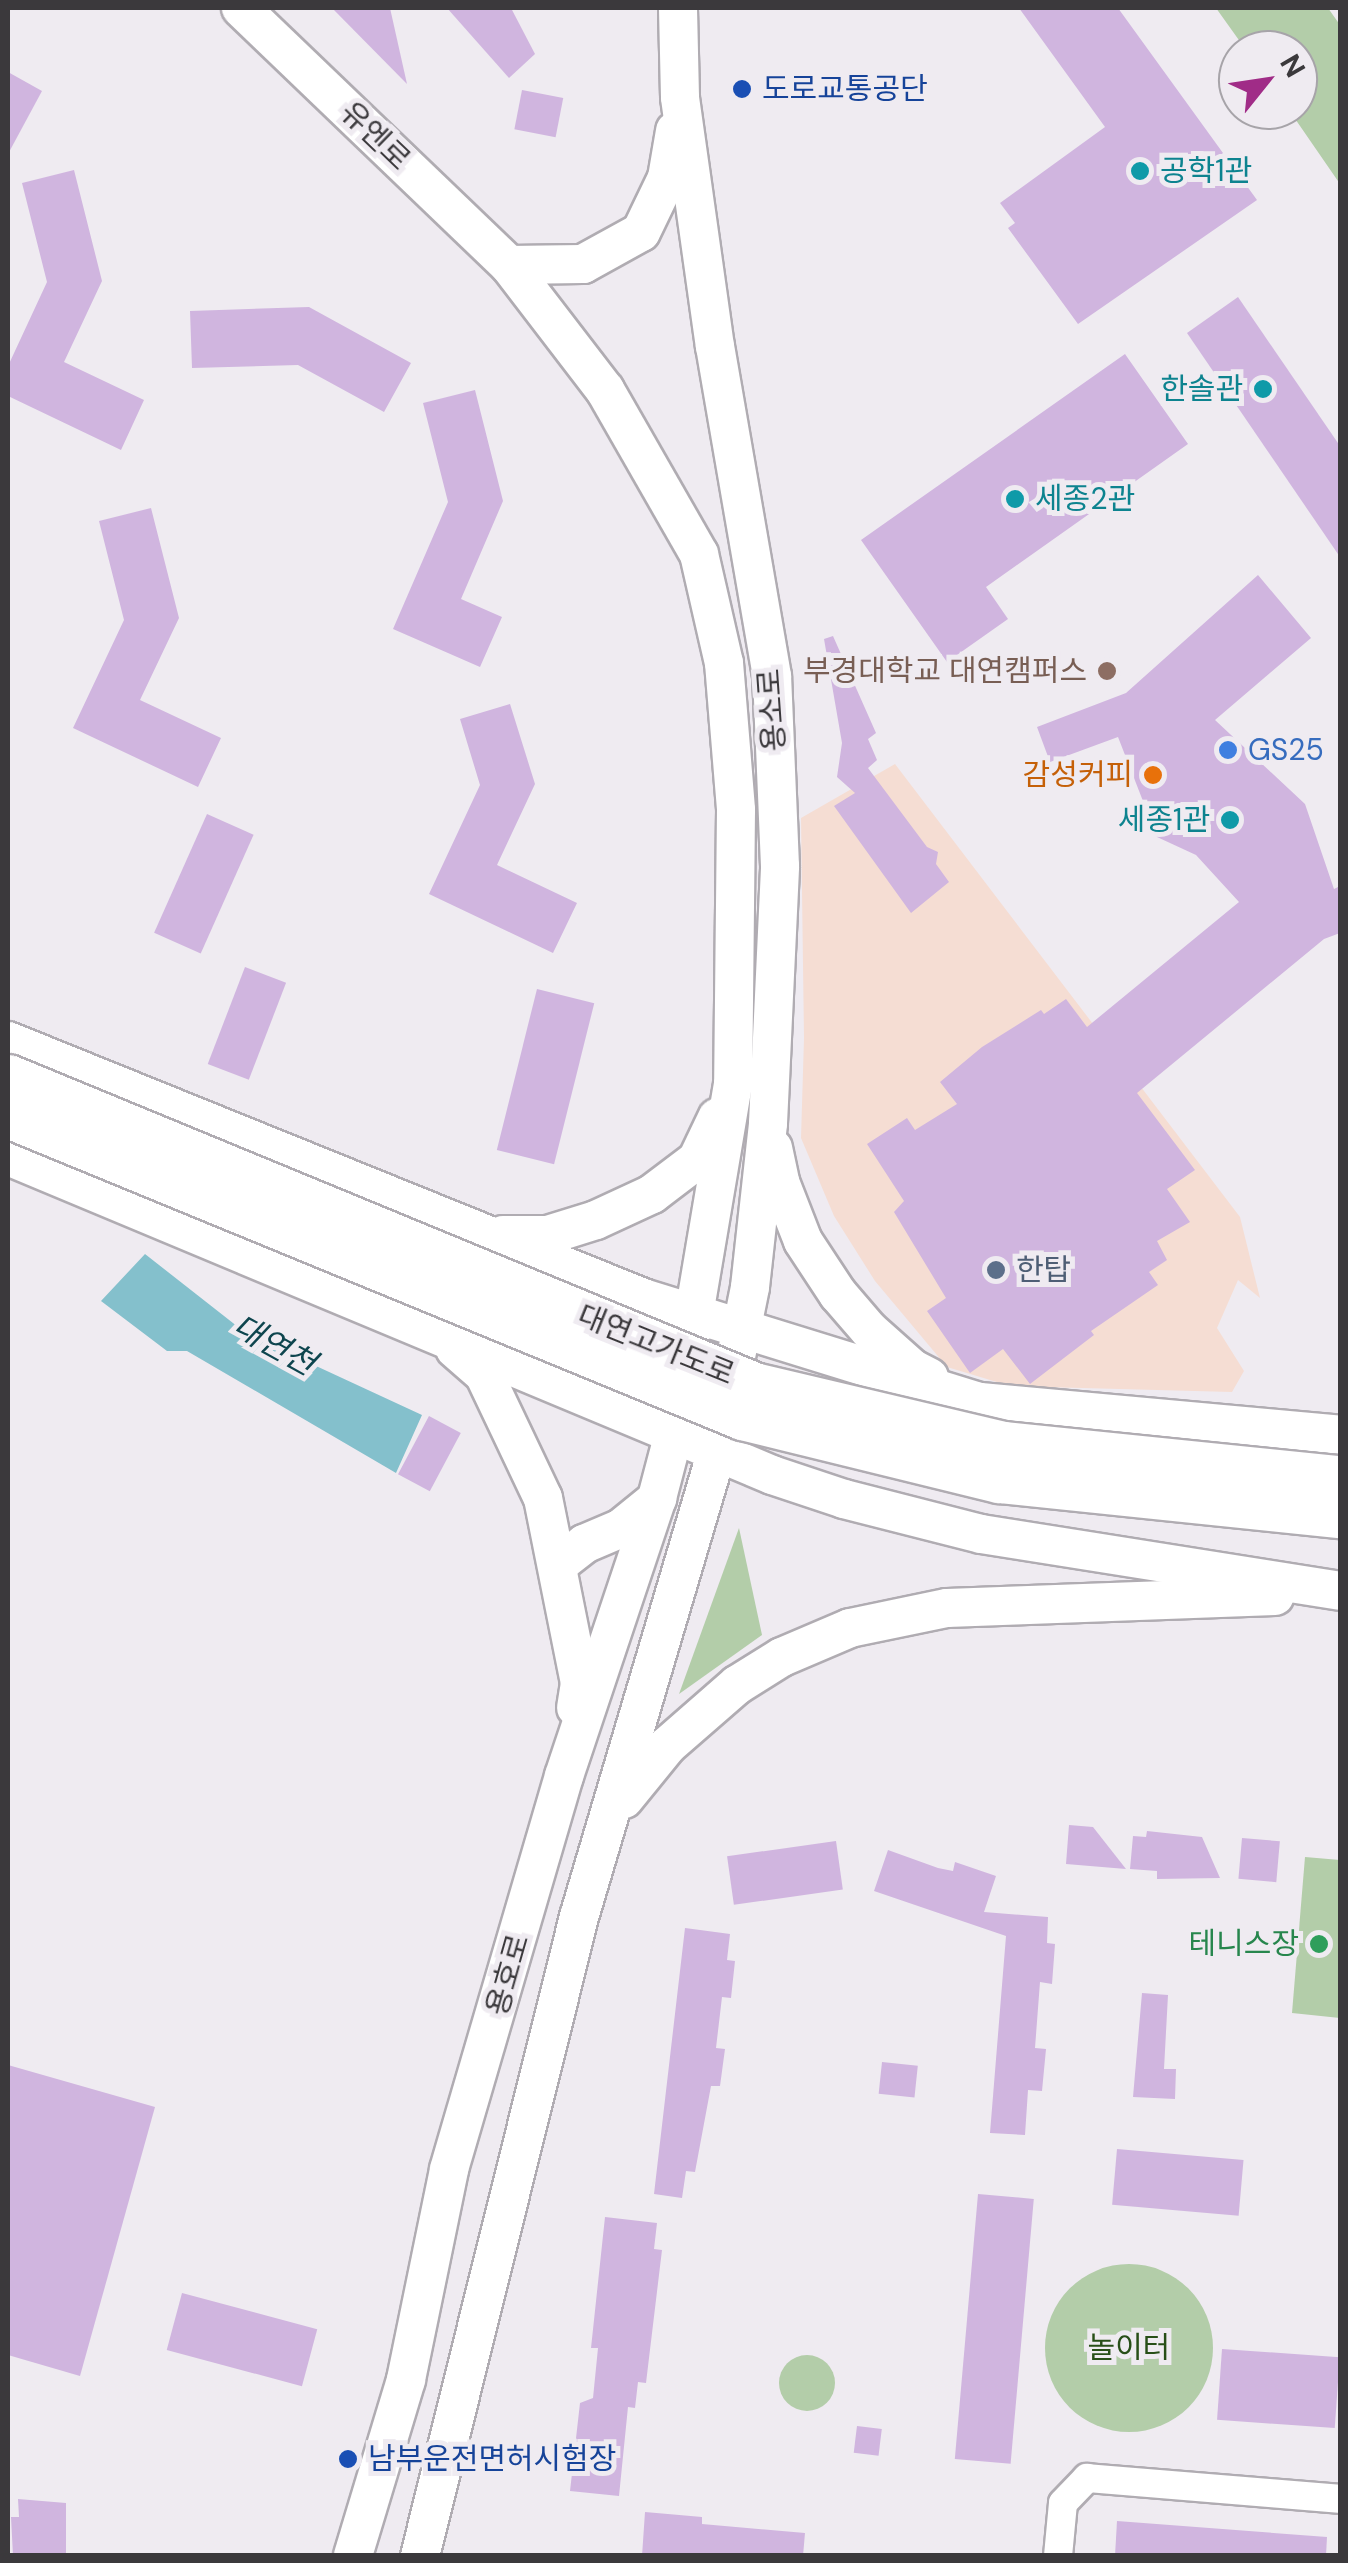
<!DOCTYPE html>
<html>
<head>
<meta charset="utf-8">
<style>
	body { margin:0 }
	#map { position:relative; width:1348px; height:2563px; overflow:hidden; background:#efebf1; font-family:"DM Sans","Noto Sans KR",sans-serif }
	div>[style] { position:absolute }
	.industrial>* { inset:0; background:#f5ddd3 }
	.green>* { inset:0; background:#b3cda9 }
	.round { border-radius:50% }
	.water>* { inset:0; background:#84c0cc }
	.building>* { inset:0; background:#d0b5df; transform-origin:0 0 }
	.roads { filter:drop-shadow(2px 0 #b0acb2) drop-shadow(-2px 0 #b0acb2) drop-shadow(0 2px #b0acb2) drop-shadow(0 -2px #b0acb2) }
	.minor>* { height:28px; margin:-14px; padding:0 14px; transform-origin:14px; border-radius:14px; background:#fff }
	.secondary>* { height:38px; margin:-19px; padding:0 19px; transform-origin:19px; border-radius:19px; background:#fff }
	.bridges { filter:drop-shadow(2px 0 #b0acb2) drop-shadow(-2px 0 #b0acb2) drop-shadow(0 2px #b0acb2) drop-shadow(0 -2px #b0acb2) }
	.trunk-bridge>* { height:45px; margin:-22.5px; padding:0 22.5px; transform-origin:22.5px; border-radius:22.5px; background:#fff }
	.dots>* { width:28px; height:28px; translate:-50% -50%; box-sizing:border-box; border:5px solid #efebf1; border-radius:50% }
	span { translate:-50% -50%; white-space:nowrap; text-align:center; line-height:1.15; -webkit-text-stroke:10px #efebf1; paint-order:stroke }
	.transit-label { font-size:30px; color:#164399 }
	.left { translate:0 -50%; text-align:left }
	.street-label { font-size:30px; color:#3b393c }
	.culture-label { font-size:30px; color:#0d838f }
	.right { translate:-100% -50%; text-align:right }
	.education-label { font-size:30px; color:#785e54 }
	.shop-label { font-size:30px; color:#366cbe }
	.food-label { font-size:30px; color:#c56008 }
	.service-label { font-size:30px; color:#4e5e75 }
	.leisure-label { font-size:30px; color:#27864d }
	.park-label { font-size:30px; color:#284f18 }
	.water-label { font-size:32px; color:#0e454e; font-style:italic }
	.frame { position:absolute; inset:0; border:10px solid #3b393c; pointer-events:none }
	.north { position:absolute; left:1218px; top:30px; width:100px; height:100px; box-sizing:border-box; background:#efebf1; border:2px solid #a7a4a9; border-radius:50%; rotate:60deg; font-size:28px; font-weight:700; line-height:40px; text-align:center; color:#3b393c }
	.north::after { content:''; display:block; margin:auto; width:35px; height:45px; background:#a02c87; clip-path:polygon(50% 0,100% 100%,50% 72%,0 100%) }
</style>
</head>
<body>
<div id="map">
	<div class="industrial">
		<div style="clip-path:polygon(895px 764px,1240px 1217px,1260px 1298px,1238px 1280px,1217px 1328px,1244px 1371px,1232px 1392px,1010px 1386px,947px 1367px,875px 1281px,834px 1216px,801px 1138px,804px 1038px,801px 818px)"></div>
	</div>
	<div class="green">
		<div style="clip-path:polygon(1216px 8px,1328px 8px,1340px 25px,1340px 184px,1289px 110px,1298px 110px,1298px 50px,1246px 50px)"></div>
		<div style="clip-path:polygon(739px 1528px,762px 1635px,679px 1694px)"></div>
		<div style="clip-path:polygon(1305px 1857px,1340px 1860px,1340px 2018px,1292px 2013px)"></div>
		<div class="round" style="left:1045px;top:2264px;width:168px;height:168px"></div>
		<div class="round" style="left:779px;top:2355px;width:56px;height:56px"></div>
	</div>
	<div class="water">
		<div style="clip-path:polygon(145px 1254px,247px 1334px,422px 1415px,396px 1473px,187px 1351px,167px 1351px,101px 1301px)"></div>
	</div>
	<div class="building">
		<div style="clip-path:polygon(332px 8px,390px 8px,407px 84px)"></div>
		<div style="clip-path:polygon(447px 8px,511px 8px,535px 54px,509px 78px)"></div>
		<div style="clip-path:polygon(1019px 8px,1118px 8px,1257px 200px,1078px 324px,1008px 228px,1015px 223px,1000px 203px,1105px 127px)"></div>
		<div style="clip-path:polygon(8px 72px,42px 91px,8px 154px)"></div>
		<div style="left:522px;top:90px;width:42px;height:40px;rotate:11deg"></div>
		<div style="clip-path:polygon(74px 170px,102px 281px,64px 362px,144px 400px,121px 450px,8px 396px,8px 366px,47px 282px,22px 183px)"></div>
		<div style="clip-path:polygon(1238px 297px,1340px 446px,1340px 557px,1187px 333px)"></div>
		<div style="clip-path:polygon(309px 307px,411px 363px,384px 412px,298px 365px,192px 368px,190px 311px)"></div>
		<div style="clip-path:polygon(1125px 354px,1188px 444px,986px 587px,1008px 619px,947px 662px,861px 540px)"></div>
		<div style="clip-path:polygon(475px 390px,503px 501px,461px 599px,502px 617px,480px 667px,393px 629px,448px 502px,423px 403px)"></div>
		<div style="clip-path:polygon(151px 508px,179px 618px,140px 700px,221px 738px,198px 787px,73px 728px,124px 620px,99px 521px)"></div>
		<div style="clip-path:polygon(1258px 575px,1311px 638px,1215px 720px,1305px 804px,1334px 889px,1340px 886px,1340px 933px,1324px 939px,1137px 1093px,1195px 1170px,1167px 1189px,1190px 1222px,1157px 1241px,1167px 1260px,1149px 1272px,1158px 1285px,1091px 1331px,1094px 1335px,1030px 1384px,1003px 1349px,970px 1373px,927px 1311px,946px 1298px,894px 1212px,904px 1201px,867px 1144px,907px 1118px,915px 1130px,957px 1104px,940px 1082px,982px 1047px,1041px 1010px,1044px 1014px,1066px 999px,1087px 1027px,1239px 902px,1196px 855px,1157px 837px,1118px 737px,1050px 762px,1037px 727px,1126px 693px)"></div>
		<div style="clip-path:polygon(833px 636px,876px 733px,868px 739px,877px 760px,868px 768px,927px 847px,938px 852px,936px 864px,949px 882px,911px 913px,834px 806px,855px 793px,837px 777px,842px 743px,824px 639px)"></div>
		<div style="clip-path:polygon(510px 704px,535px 784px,497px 865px,577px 903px,553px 953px,429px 894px,480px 785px,460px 719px)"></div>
		<div style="left:207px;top:814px;width:51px;height:130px;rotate:24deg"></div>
		<div style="left:245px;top:967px;width:44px;height:104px;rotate:21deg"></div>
		<div style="left:537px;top:989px;width:59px;height:166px;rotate:14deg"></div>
		<div style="left:429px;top:1416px;width:36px;height:66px;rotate:28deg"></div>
		<div style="clip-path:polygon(1069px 1825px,1093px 1827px,1126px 1869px,1066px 1864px)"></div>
		<div style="clip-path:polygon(1147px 1831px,1202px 1837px,1220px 1878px,1157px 1879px,1157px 1871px,1130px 1869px,1133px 1836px,1146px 1837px)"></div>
		<div style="left:1242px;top:1838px;width:38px;height:41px;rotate:5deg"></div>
		<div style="left:836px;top:1841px;width:49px;height:110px;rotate:82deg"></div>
		<div style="clip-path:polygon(888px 1850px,938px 1868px,953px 1871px,955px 1862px,996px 1876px,984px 1912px,1048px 1917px,1047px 1943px,1055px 1944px,1052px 1984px,1040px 1982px,1035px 2048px,1046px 2049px,1042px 2091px,1028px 2090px,1025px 2135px,990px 2133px,1006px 1936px,874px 1891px)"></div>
		<div style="clip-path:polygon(685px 1928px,730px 1934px,727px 1960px,735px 1961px,731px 1998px,722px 1997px,716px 2048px,725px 2049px,720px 2086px,711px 2086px,695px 2172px,686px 2171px,682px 2198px,654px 2194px)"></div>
		<div style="clip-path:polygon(1142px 1993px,1168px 1995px,1164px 2069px,1176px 2069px,1175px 2099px,1133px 2097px)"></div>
		<div style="left:882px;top:2062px;width:36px;height:32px;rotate:6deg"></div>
		<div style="clip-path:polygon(8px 2065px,155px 2107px,80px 2376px,8px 2355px)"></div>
		<div style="left:1117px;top:2149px;width:127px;height:56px;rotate:5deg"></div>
		<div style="left:978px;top:2194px;width:56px;height:266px;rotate:5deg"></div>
		<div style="clip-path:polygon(605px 2217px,657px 2223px,654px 2249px,662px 2250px,646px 2383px,638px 2382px,635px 2408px,628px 2407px,619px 2496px,570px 2491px,580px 2403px,593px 2398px,598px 2348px,591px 2348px)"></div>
		<div style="left:182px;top:2293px;width:140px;height:59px;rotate:15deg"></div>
		<div style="left:1222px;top:2349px;width:118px;height:71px;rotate:4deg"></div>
		<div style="left:857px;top:2426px;width:25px;height:27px;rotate:7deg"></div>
		<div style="clip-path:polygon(18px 2499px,66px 2503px,66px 2556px,13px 2556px,11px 2517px,19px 2517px)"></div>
		<div style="clip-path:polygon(645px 2512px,702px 2517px,702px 2524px,805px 2533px,803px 2556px,642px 2556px)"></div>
		<div style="clip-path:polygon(1117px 2521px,1327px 2537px,1326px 2556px,1115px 2556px)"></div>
	</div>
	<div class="roads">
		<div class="minor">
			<div style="left:1058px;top:2556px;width:53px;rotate:-84.6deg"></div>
			<div style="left:1063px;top:2503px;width:35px;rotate:-46deg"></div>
			<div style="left:1087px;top:2478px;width:254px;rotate:4.7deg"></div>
		</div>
		<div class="secondary">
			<div style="left:241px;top:8px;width:371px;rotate:43.8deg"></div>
			<div style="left:509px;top:265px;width:158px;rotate:52.5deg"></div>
			<div style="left:605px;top:390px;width:189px;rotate:60.2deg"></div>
			<div style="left:699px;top:554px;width:112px;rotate:77.1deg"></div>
			<div style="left:724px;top:663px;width:147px;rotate:85.3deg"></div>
			<div style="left:736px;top:810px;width:274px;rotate:90.6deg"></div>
			<div style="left:733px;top:1084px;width:354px;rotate:99.6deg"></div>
			<div style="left:674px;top:1433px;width:67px;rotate:104.7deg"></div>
			<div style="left:657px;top:1498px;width:293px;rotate:108.5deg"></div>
			<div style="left:564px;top:1776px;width:410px;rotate:106.3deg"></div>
			<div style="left:449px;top:2170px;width:214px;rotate:101.6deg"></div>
			<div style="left:406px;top:2380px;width:184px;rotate:106.8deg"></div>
			<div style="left:509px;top:265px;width:74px;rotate:-0.8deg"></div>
			<div style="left:583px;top:264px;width:66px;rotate:-28.9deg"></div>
			<div style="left:641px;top:232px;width:60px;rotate:-64.3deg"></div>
			<div style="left:667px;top:178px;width:48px;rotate:-80.3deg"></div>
			<div style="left:8px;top:1041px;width:685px;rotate:22.03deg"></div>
			<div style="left:643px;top:1298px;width:353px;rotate:17.2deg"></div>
			<div style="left:980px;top:1402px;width:362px;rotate:5.2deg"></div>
			<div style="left:773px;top:1148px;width:35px;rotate:78deg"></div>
			<div style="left:780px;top:1182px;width:63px;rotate:68.7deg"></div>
			<div style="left:803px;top:1241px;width:64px;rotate:56.6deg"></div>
			<div style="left:838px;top:1294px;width:48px;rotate:49.3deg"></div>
			<div style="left:869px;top:1330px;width:59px;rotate:41.6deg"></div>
			<div style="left:913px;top:1369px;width:18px;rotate:27deg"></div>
			<div style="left:8px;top:1156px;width:828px;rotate:22.66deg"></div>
			<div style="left:772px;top:1475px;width:76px;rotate:18.4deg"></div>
			<div style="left:844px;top:1499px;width:141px;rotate:14.3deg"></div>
			<div style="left:981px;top:1534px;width:363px;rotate:9deg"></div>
			<div style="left:503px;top:1235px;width:45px"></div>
			<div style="left:548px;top:1235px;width:50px;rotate:-17.4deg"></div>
			<div style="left:596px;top:1220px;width:62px;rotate:-24.9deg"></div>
			<div style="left:652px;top:1194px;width:56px;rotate:-37.1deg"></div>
			<div style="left:697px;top:1160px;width:47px;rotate:-64.5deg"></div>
			<div style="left:455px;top:1349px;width:38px;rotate:41deg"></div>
			<div style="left:484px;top:1374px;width:137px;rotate:64.6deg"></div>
			<div style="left:543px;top:1498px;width:189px;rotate:78.7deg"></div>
			<div style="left:580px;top:1683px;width:25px;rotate:99deg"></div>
			<div style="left:560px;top:1563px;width:31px;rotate:-38deg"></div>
			<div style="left:584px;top:1544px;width:39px;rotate:-23deg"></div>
			<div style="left:620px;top:1529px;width:48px;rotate:-39deg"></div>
			<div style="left:624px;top:1799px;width:68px;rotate:-50.9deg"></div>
			<div style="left:667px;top:1746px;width:93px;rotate:-41.1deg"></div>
			<div style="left:737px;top:1685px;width:53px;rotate:-31.9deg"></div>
			<div style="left:782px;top:1657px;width:74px;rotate:-23.1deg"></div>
			<div style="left:850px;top:1628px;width:99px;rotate:-11.7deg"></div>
			<div style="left:947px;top:1608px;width:328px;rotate:-2.1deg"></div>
			<div style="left:420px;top:2556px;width:658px;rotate:-76.03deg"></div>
			<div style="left:579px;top:1917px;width:486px;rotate:-73.5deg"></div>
			<div style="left:717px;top:1451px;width:167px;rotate:-78.6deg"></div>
			<div style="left:750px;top:1287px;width:165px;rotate:-83.7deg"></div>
			<div style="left:768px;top:1123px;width:257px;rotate:-87.3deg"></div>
			<div style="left:780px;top:866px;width:190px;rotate:-92.4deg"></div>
			<div style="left:772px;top:676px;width:334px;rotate:-99.8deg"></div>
			<div style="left:715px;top:347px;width:252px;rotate:-98deg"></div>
			<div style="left:680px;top:97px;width:89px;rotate:-91.3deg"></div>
		</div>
	</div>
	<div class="bridges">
		<div class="trunk-bridge">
			<div style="left:8px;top:1077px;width:807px;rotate:22.43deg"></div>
			<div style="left:754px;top:1385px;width:256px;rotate:13.3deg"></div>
			<div style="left:1003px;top:1444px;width:339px;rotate:5.8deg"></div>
			<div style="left:8px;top:1115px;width:794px;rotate:22.36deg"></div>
			<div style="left:742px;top:1417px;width:265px;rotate:13.8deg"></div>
			<div style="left:999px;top:1480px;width:343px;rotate:5.9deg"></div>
		</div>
	</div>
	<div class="dots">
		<div style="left:742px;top:89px;background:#1a4fb4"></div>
		<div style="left:1140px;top:171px;background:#0f9aa8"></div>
		<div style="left:1263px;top:389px;background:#0f9aa8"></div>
		<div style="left:1015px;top:499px;background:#0f9aa8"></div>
		<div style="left:1107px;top:671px;background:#8d6e63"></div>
		<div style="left:1228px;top:750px;background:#3f7fe0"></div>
		<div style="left:1153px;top:775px;background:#e8710a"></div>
		<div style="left:1230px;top:820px;background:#0f9aa8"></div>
		<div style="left:996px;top:1270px;background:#5c6f8a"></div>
		<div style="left:1319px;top:1944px;background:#2e9e5b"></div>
		<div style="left:348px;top:2459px;background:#1a4fb4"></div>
	</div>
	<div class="transit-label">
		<span class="left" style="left:762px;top:89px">도로교통공단</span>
		<span class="left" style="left:368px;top:2459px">남부운전면허시험장</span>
	</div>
	<div class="street-label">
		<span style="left:375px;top:136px;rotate:44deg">유엔로</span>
		<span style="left:772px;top:710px;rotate:-94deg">용소로</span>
		<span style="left:656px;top:1345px;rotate:22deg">대연고가도로</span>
		<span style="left:508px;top:1975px;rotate:-74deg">용호로</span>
	</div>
	<div class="culture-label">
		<span class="left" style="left:1160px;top:171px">공학1관</span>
		<span class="right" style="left:1243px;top:389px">한솔관</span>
		<span class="left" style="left:1035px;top:499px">세종2관</span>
		<span class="right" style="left:1210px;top:820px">세종1관</span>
	</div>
	<div class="education-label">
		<span class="right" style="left:1087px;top:671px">부경대학교 대연캠퍼스</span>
	</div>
	<div class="shop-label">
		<span class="left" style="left:1248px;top:750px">GS25</span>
	</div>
	<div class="food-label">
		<span class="right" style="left:1133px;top:775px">감성커피</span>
	</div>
	<div class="service-label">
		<span class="left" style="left:1016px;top:1270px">한탑</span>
	</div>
	<div class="leisure-label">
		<span class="right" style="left:1299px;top:1944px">테니스장</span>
	</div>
	<div class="park-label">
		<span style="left:1129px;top:2348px">놀이터</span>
	</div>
	<div class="water-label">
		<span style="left:274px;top:1345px;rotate:29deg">대연천</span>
	</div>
	<div class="frame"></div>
	<div class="north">N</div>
</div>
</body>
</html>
